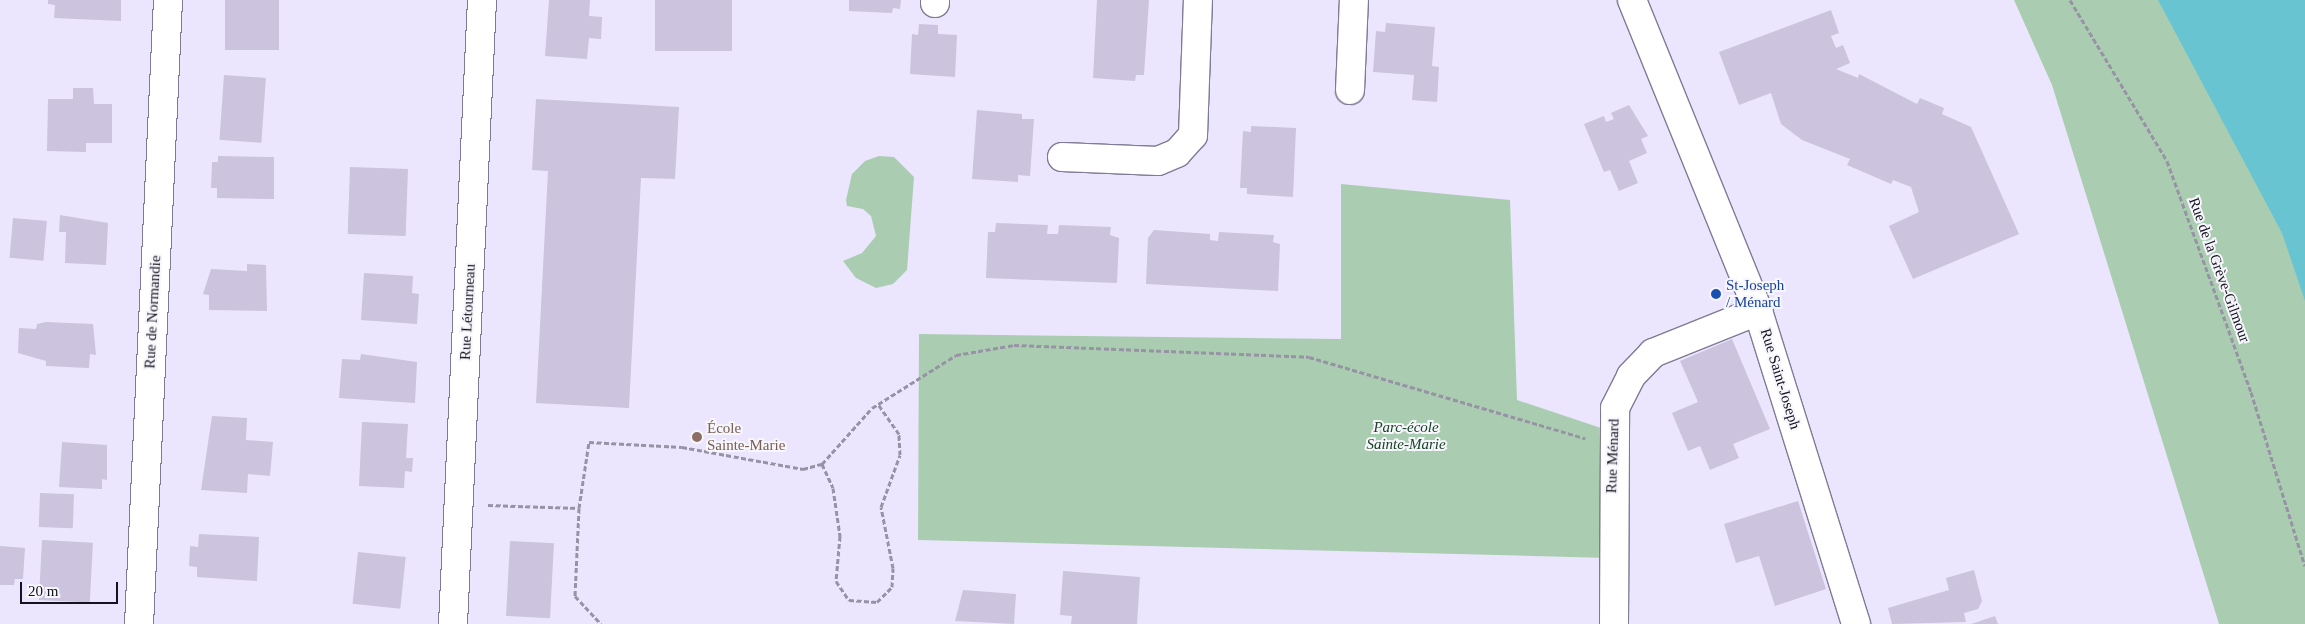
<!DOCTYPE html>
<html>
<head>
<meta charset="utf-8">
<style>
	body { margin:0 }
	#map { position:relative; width:2305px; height:624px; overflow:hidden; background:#ebe6fd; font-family:Georgia,serif }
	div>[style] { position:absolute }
	.green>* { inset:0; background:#aacdb2 }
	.water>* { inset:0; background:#69c4d2 }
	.building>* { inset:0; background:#ccc3de; transform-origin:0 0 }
	.path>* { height:3px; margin-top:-1.5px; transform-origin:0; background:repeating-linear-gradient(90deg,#9793a5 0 5px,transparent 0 7.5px) }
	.roads { filter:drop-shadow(1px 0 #807b94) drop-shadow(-1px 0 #807b94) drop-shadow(0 1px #807b94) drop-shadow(0 -1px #807b94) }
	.minor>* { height:28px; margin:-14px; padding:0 14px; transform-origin:14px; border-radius:14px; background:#fff }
	.dots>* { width:14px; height:14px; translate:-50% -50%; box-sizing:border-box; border:2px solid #f7f6fc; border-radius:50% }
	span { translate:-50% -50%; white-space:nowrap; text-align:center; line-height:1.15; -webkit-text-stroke:4px #f7f6fc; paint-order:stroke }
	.street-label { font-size:15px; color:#14121c }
	.transit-label { font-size:15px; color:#164399 }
	.left { translate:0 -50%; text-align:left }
	.park-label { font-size:15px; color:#154224; font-style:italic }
	.education-label { font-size:15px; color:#785e54 }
	.scale { position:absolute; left:20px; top:582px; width:98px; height:22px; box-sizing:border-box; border:2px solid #14121c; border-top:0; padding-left:6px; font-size:15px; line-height:18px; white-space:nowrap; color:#14121c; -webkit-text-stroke:4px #f7f6fc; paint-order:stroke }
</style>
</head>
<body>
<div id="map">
	<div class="green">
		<div style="clip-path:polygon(2014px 0,2305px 0,2305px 624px,2219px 624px,2052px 85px)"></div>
		<div style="clip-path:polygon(879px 156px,894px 157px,914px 177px,907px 270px,893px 284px,876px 288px,856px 278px,843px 261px,862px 253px,876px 236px,871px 216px,863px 209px,847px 206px,846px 200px,852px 174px,865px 161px)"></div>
		<div style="clip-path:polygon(1341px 184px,1510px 200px,1517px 400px,1613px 432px,1608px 558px,918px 540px,919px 334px,1341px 339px)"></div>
	</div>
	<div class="water">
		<div style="clip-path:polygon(2158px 0,2305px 0,2305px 301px,2282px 233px)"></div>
	</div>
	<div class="building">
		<div style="clip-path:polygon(48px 0,121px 0,121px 21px,54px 18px,55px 5px,48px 4px)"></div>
		<div style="left:225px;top:0;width:54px;height:50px"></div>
		<div style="clip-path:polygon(549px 0,590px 0,589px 16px,602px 17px,601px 39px,589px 38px,587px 59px,545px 56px)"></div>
		<div style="left:655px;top:0;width:77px;height:51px"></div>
		<div style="clip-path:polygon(849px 0,901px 0,900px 9px,893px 8px,892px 13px,849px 11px)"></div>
		<div style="clip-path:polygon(1097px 0,1149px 0,1144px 75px,1136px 75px,1135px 81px,1093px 78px)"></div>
		<div style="clip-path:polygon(1831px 10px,1839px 33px,1831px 36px,1836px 48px,1843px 45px,1850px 63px,1836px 69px,1858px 78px,1859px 74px,1917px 104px,1920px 98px,1944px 108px,1942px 114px,1971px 127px,2019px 234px,1913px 279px,1889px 226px,1919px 212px,1911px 187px,1893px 180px,1891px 184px,1847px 165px,1850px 159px,1802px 140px,1781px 124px,1771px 93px,1739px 105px,1719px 52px)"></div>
		<div style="clip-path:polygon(1386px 23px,1435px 27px,1432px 66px,1439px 67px,1437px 102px,1412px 100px,1414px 75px,1373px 72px,1376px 31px,1385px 32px)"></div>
		<div style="clip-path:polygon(919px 24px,938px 25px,938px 34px,957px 35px,955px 77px,910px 74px,912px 34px,918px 35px)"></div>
		<div style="left:224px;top:75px;width:42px;height:65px;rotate:4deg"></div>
		<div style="clip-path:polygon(73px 88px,93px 88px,94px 104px,112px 104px,112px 143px,86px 143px,86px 152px,47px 151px,48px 99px,73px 99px)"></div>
		<div style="clip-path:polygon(536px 99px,679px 107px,675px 179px,641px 178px,629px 408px,536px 403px,548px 171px,532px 170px)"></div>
		<div style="clip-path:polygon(1629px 105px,1648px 136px,1641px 139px,1647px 153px,1629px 161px,1638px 183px,1619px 191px,1610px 170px,1604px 172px,1584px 124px,1604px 116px,1606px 122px,1614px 119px,1611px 113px)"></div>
		<div style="clip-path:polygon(977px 110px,1022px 114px,1022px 119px,1034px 119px,1030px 176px,1018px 175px,1018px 182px,972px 179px)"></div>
		<div style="clip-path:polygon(1251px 126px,1296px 128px,1293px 197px,1247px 194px,1247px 188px,1240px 188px,1243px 131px,1251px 132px)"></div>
		<div style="clip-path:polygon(218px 156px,274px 157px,274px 199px,217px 198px,217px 188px,211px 188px,212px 162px,218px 162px)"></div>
		<div style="left:350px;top:167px;width:58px;height:67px;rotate:2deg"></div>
		<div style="clip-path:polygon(60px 215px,108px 223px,106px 265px,65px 263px,66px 232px,59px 232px)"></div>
		<div style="left:13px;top:218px;width:34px;height:40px;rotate:5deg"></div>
		<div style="clip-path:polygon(996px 223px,1048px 225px,1047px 234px,1058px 234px,1059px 225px,1111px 227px,1110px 235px,1119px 238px,1117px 283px,986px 278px,988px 232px,995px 232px)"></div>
		<div style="clip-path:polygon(1154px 230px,1210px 234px,1210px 240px,1218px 241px,1219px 232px,1274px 235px,1273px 242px,1280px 244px,1278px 291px,1146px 284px,1148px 238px)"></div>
		<div style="clip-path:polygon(247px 264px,266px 265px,267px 311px,209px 310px,209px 295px,203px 294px,211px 269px,247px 271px)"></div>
		<div style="clip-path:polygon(364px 273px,413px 276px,412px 293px,419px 294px,417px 324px,361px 320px)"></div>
		<div style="clip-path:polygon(46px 322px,93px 324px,96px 355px,90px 354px,89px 368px,46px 366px,46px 361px,18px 353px,19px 328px,36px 329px,37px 324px)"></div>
		<div style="clip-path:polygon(1732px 339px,1770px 429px,1733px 444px,1739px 458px,1710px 470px,1700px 446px,1688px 451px,1672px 413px,1698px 402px,1680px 361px)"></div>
		<div style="clip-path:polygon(361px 354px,417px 362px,415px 403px,339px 398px,342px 359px,360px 360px)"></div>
		<div style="clip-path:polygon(212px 416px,247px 418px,246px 440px,273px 442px,270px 476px,248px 474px,247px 493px,201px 490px)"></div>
		<div style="clip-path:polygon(362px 422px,408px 424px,406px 458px,413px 458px,412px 472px,405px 471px,404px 488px,359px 486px)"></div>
		<div style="clip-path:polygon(62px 442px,107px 445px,107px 480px,102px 479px,102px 489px,59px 487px)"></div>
		<div style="left:40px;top:493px;width:34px;height:34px;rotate:2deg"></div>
		<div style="clip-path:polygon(1798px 501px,1826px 589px,1775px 606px,1759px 556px,1736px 563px,1724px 524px)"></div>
		<div style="clip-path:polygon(199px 534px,259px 537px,257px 581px,197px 577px,197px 567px,189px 566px,190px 546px,198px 547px)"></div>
		<div style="left:42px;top:540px;width:51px;height:60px;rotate:3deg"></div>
		<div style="left:510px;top:541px;width:44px;height:75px;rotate:3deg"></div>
		<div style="clip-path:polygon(0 546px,25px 548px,23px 579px,15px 579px,14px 585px,0 585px)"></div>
		<div style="left:358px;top:552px;width:48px;height:52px;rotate:6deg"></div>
		<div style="clip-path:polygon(1974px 570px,1982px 601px,1978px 609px,1964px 613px,1966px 622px,1892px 624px,1888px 608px,1949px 590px,1946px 578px)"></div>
		<div style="clip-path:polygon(1063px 571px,1140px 577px,1137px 624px,1071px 624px,1072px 616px,1060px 615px)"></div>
		<div style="clip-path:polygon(963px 590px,1016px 594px,1014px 624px,955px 621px)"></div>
		<div style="clip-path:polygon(1995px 616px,1998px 624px,1971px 624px)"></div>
	</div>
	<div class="path">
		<div style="left:2070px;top:0;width:188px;rotate:58.9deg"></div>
		<div style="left:2167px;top:161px;width:246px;rotate:70deg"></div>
		<div style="left:2251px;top:392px;width:182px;rotate:72.8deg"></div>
		<div style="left:822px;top:464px;width:26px;rotate:65deg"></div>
		<div style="left:833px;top:488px;width:49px;rotate:81.7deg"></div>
		<div style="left:840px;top:536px;width:45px;rotate:95.1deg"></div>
		<div style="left:836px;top:581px;width:23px;rotate:56deg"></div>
		<div style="left:849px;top:600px;width:28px;rotate:4deg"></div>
		<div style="left:877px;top:602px;width:21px;rotate:-45deg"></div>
		<div style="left:892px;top:587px;width:19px;rotate:-87deg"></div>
		<div style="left:893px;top:568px;width:62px;rotate:-101.1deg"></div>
		<div style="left:881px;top:507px;width:55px;rotate:-69.9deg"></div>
		<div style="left:900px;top:455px;width:21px;rotate:-93deg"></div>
		<div style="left:899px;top:434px;width:37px;rotate:-125deg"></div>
		<div style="left:488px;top:505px;width:91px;rotate:1.9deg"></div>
		<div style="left:579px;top:508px;width:88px;rotate:92.6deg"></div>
		<div style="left:575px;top:596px;width:38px;rotate:47deg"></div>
		<div style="left:579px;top:508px;width:67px;rotate:-81.4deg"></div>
		<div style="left:589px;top:442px;width:93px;rotate:3.1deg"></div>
		<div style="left:682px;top:447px;width:123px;rotate:10.3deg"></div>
		<div style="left:803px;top:469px;width:20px;rotate:-15deg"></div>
		<div style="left:822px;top:464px;width:75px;rotate:-48.2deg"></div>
		<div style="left:872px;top:408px;width:99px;rotate:-32.2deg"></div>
		<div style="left:956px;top:355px;width:59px;rotate:-9.8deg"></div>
		<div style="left:1014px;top:345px;width:295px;rotate:2.3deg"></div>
		<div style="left:1309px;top:357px;width:288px;rotate:16.4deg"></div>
	</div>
	<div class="roads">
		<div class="minor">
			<div style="left:1632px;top:0;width:336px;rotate:67.9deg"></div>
			<div style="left:1758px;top:311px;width:328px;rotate:72.6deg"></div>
			<div style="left:935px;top:3px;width:3px;rotate:-90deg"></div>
			<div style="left:1350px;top:90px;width:90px;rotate:-87.5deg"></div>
			<div style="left:1062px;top:157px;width:96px;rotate:2.4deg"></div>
			<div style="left:1158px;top:161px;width:21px;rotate:-23deg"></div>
			<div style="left:1177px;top:153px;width:24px;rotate:-48deg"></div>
			<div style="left:1193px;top:135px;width:135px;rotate:-87.9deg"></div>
			<div style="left:139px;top:624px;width:625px;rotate:-87.34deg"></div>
			<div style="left:453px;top:624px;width:625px;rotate:-87.34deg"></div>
			<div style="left:1614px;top:624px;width:216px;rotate:-89.7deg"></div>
			<div style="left:1615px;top:408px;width:36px;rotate:-63deg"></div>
			<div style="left:1631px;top:376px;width:32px;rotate:-46deg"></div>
			<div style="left:1653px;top:353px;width:113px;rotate:-21.8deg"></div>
		</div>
	</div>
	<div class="dots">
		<div style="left:1716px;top:294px;background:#1a4fb4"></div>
		<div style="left:697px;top:437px;background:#8d6e63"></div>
	</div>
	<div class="street-label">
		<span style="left:2219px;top:270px;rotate:70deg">Rue de la Grève-Gilmour</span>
		<span style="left:153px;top:312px;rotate:-87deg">Rue de Normandie</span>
		<span style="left:468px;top:312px;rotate:-87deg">Rue Létourneau</span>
		<span style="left:1780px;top:379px;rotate:73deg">Rue Saint-Joseph</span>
		<span style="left:1613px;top:456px;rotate:-88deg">Rue Ménard</span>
	</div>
	<div class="transit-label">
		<span class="left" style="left:1726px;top:294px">St-Joseph<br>/ Ménard</span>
	</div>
	<div class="park-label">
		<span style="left:1406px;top:436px">Parc-école<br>Sainte-Marie</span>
	</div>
	<div class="education-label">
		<span class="left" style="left:707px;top:437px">École<br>Sainte-Marie</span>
	</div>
	<div class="scale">20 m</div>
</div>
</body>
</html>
